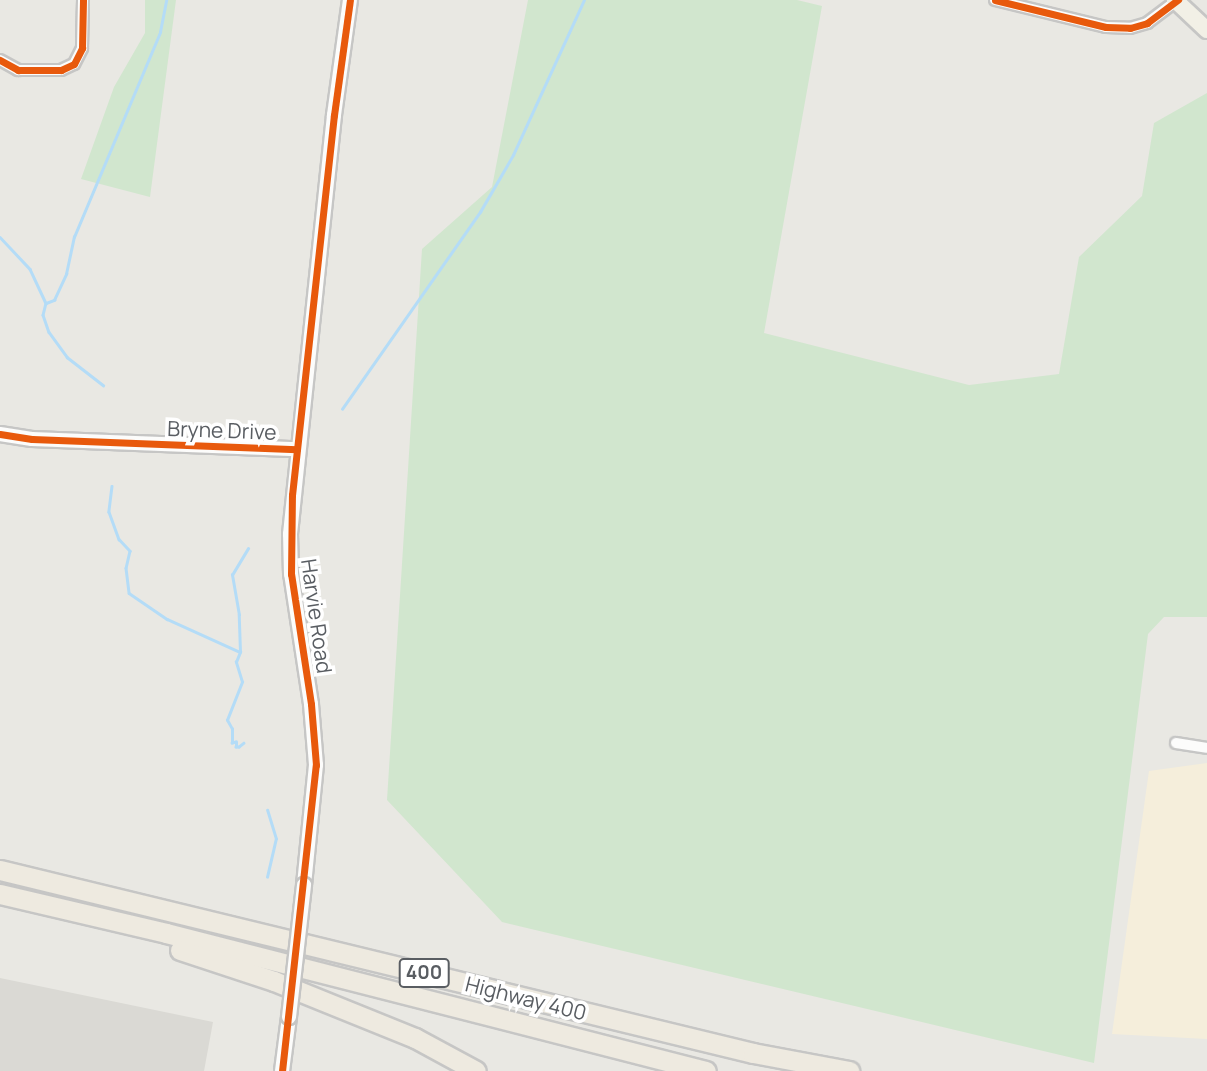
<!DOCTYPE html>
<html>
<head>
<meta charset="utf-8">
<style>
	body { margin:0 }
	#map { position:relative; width:1207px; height:1071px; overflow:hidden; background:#e9e8e3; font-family:Manrope,sans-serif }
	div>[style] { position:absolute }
	.commercial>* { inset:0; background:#f5eedb }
	.industrial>* { inset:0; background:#dad9d4 }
	.green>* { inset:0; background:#d1e6ce }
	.stream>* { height:2.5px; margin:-1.25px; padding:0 1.25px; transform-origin:1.25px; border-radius:1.25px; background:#b4dcf7 }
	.roads { filter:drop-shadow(2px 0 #c6c6c5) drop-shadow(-2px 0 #c6c6c5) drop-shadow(0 2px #c6c6c5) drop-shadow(0 -2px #c6c6c5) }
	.street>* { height:10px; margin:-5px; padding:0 5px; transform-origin:5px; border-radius:5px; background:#fcfcfb }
	.secondary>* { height:14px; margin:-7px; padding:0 7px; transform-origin:7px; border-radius:7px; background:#fcfcfb }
	.primary>* { height:16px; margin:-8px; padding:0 8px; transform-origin:8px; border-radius:8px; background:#f2f0e6 }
	.highway>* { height:19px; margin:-9.5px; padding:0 9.5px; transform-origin:9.5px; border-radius:9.5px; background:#eeeae0 }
	.bridges { filter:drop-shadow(2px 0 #c5c5c4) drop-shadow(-2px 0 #c5c5c4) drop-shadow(0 2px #c5c5c4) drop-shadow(0 -2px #c5c5c4) }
	.secondary-bridge>* { height:14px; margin:-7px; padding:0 7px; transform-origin:7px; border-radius:7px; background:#fcfcfb }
	.cycleway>* { height:7px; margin:-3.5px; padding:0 3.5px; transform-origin:3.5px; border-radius:3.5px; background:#e8590c }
	span { translate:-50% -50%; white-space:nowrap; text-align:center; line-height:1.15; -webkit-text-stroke:7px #fff; paint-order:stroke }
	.shield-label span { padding:2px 5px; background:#fff; border:2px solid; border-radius:5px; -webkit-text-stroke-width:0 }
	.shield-label { font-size:19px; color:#595d62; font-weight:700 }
	.street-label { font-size:21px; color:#595d62 }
</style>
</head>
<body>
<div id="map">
	<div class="commercial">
		<div style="clip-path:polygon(1207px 763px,1207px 1039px,1112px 1034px,1149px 771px)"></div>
	</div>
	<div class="industrial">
		<div style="clip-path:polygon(0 978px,213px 1022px,204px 1071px,0 1071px)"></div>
	</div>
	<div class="green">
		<div style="clip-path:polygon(145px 0,176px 0,150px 197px,81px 179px,114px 87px,145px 33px)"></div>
		<div style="clip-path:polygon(528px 0,797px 0,822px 6px,764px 333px,969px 385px,1059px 374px,1079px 257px,1142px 196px,1154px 123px,1207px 93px,1207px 617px,1164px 617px,1148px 634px,1094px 1063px,502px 922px,387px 800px,422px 249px,492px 187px)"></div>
	</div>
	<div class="stream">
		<div style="left:0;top:237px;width:44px;rotate:46.8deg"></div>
		<div style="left:30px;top:269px;width:38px;rotate:65deg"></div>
		<div style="left:46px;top:303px;width:12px;rotate:104deg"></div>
		<div style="left:43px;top:315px;width:18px;rotate:71deg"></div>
		<div style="left:49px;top:332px;width:31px;rotate:54deg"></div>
		<div style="left:67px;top:357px;width:46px;rotate:37.9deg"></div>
		<div style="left:46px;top:303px;width:9px;rotate:-21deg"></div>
		<div style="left:54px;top:300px;width:29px;rotate:-65deg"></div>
		<div style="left:66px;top:274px;width:38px;rotate:-78deg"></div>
		<div style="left:74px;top:237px;width:222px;rotate:-67.2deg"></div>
		<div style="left:160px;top:32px;width:33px;rotate:-79deg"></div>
		<div style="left:342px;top:409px;width:241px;rotate:-55deg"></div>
		<div style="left:480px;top:212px;width:66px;rotate:-59.9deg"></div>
		<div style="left:513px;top:155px;width:170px;rotate:-65.4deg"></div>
		<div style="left:112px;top:486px;width:26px;rotate:97deg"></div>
		<div style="left:109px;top:512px;width:29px;rotate:70deg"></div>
		<div style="left:119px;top:539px;width:16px;rotate:47deg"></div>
		<div style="left:130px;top:551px;width:17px;rotate:103deg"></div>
		<div style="left:126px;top:568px;width:25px;rotate:83deg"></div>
		<div style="left:129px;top:593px;width:46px;rotate:34.4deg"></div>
		<div style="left:167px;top:619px;width:80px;rotate:24.3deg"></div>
		<div style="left:244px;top:743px;width:6px;rotate:141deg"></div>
		<div style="left:239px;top:747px;width:3px;rotate:180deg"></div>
		<div style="left:236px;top:747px;width:5px;rotate:-90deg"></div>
		<div style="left:236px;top:742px;width:4px;rotate:166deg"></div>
		<div style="left:232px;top:743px;width:14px;rotate:-90deg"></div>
		<div style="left:232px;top:729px;width:10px;rotate:-119deg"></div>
		<div style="left:227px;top:720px;width:41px;rotate:-68.5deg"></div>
		<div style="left:242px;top:682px;width:21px;rotate:-107deg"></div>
		<div style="left:236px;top:662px;width:11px;rotate:-68deg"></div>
		<div style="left:240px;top:652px;width:37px;rotate:-92deg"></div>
		<div style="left:239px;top:615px;width:41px;rotate:-99.9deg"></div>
		<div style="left:232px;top:575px;width:31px;rotate:-59deg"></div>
		<div style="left:267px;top:877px;width:39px;rotate:-77deg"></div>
		<div style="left:276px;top:839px;width:30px;rotate:-107deg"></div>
	</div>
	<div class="roads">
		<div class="street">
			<div style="left:995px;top:0;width:114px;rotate:13.7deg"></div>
			<div style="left:1106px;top:27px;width:24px;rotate:2deg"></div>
			<div style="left:1130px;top:28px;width:18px;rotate:-16deg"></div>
			<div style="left:1147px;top:23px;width:39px;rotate:-37deg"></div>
			<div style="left:0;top:60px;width:21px;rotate:29deg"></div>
			<div style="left:18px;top:70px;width:43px"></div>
			<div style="left:61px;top:70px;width:14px;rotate:-25deg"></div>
			<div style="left:74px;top:64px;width:18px;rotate:-63deg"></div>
			<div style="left:82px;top:48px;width:48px;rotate:-88.8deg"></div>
			<div style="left:1176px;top:743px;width:31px;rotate:9deg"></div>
		</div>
		<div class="secondary">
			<div style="left:0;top:434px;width:32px;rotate:9deg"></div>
			<div style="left:32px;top:439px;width:265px;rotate:2.2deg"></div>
			<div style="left:304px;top:885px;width:121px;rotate:-84.3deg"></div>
			<div style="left:316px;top:765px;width:61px;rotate:-94.7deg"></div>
			<div style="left:311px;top:704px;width:132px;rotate:-98.7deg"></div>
			<div style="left:291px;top:574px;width:40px;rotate:-91.4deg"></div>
			<div style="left:290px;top:534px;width:421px;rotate:-84deg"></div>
			<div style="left:334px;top:115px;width:116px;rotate:-82.1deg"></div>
			<div style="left:282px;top:1071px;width:54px;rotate:-82.6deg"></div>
		</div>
		<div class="primary">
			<div style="left:1175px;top:0;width:44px;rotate:43.2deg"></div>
		</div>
		<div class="highway">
			<div style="left:0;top:870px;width:775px;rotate:13.66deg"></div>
			<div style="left:753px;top:1053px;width:98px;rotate:10.6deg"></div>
			<div style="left:0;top:894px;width:171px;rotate:13.2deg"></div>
			<div style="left:166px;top:933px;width:557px;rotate:14.34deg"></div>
			<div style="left:180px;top:950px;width:99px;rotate:18.3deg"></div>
			<div style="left:274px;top:981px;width:152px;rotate:22deg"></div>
			<div style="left:415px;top:1038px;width:69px;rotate:28.4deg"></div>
		</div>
	</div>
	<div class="bridges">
		<div class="secondary-bridge">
			<div style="left:289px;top:1017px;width:133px;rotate:-83.5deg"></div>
		</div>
	</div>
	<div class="cycleway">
		<div style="left:995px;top:0;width:114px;rotate:13.7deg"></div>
		<div style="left:1106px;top:27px;width:24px;rotate:2deg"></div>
		<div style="left:1130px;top:28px;width:18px;rotate:-16deg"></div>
		<div style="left:1147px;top:23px;width:39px;rotate:-37deg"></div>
		<div style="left:0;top:60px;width:21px;rotate:29deg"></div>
		<div style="left:18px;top:70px;width:43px"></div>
		<div style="left:61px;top:70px;width:14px;rotate:-25deg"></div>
		<div style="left:74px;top:64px;width:18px;rotate:-63deg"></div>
		<div style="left:82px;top:48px;width:48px;rotate:-88.8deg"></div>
		<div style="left:0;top:434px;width:32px;rotate:9deg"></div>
		<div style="left:32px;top:439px;width:265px;rotate:2.2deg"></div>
		<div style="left:282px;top:1071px;width:308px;rotate:-83.7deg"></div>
		<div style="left:316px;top:765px;width:61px;rotate:-94.7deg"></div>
		<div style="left:311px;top:704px;width:132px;rotate:-98.7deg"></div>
		<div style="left:291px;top:574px;width:79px;rotate:-89.3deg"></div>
		<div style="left:292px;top:495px;width:382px;rotate:-83.7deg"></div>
		<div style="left:334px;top:115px;width:116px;rotate:-82.1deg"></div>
	</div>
	<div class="shield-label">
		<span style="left:424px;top:973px">400</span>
	</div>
	<div class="street-label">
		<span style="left:222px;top:430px;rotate:2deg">Bryne Drive</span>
		<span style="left:317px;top:616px;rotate:82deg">Harvie Road</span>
		<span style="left:526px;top:998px;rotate:14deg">Highway 400</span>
	</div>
</div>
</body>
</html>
